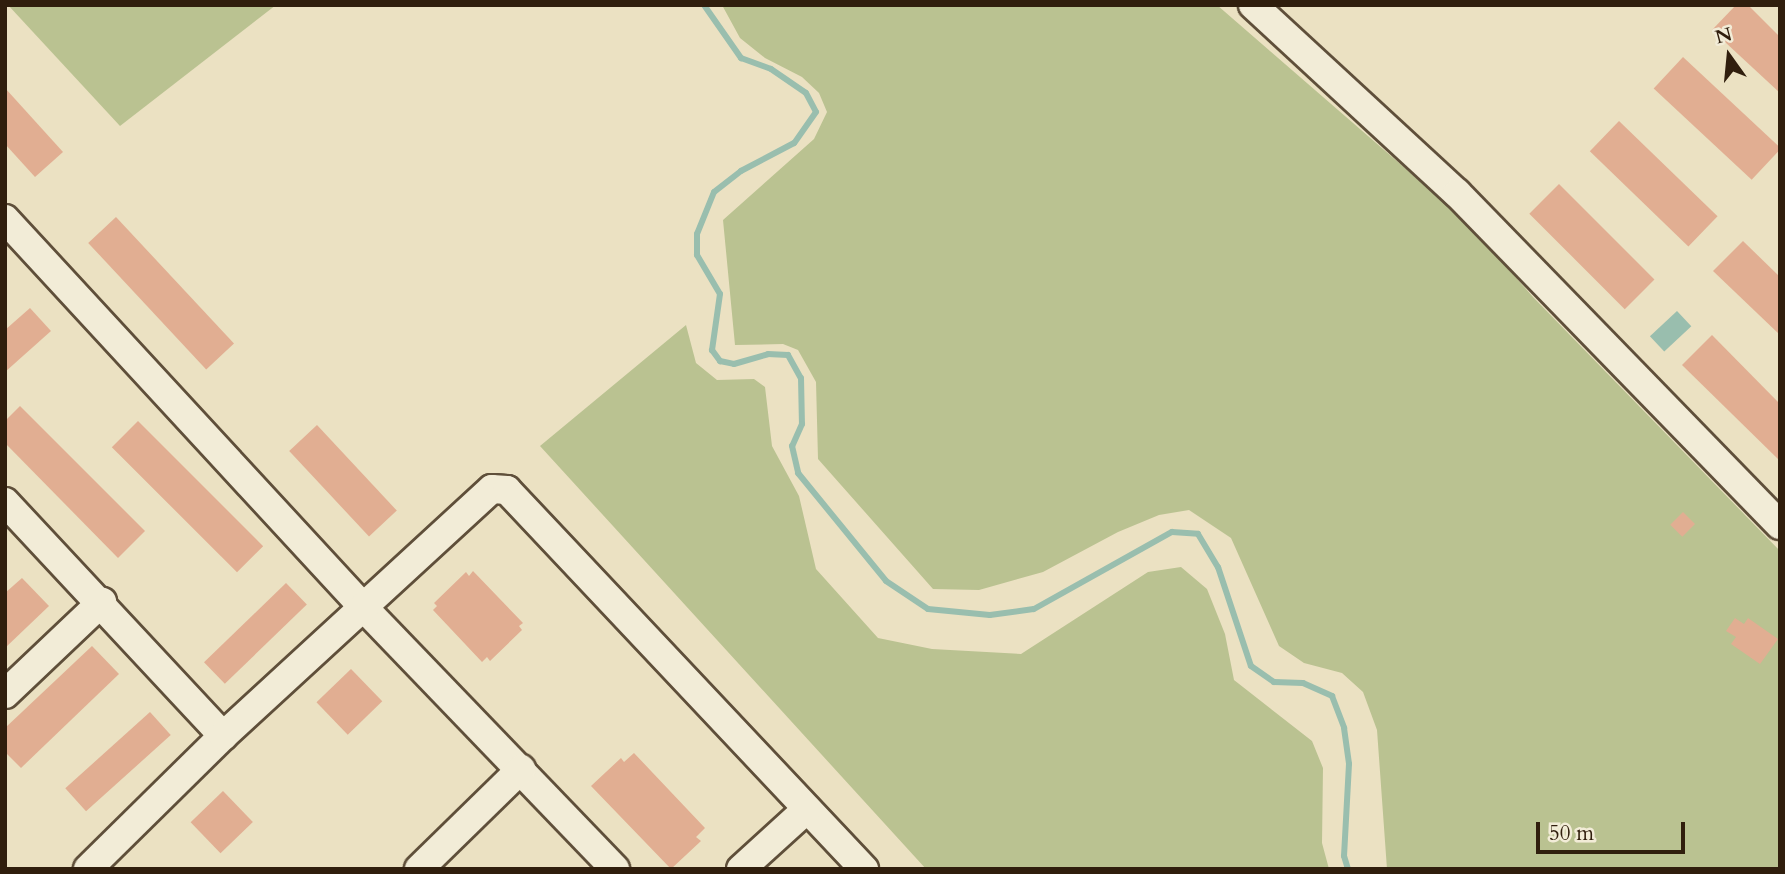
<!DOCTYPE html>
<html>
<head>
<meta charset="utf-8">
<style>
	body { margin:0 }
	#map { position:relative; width:1785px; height:874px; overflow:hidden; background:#ebe1c2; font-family:Cardo,serif }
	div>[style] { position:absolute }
	.green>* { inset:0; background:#bac291 }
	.water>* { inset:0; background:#99beae; transform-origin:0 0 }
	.stream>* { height:6px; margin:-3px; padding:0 3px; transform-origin:3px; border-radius:3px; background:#99beae }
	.building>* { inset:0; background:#e1ae92; transform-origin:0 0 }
	.roads { filter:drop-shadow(2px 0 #5f4f3a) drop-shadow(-2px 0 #5f4f3a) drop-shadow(0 2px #5f4f3a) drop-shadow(0 -2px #5f4f3a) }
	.minor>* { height:28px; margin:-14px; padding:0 14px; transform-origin:14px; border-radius:14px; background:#f2ecd7 }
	span { translate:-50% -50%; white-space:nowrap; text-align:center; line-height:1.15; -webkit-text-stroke:5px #f2ecd7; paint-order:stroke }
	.frame { position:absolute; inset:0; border:7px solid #301e0d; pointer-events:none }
	.north { position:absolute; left:1694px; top:21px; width:70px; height:70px; -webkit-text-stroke:5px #f2ecd7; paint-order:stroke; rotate:345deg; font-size:19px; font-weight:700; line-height:28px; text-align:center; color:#301e0d }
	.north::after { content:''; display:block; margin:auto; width:24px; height:32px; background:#301e0d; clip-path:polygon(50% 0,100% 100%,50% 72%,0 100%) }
	.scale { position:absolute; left:1536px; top:822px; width:149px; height:32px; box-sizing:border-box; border:4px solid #301e0d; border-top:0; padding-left:9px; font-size:21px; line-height:24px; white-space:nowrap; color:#301e0d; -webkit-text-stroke:5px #f2ecd7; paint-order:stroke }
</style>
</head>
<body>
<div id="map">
	<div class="green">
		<div style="clip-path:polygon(8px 5px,276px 5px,120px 126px)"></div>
		<div style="clip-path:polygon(722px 5px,1217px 5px,1466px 221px,1533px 297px,1780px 551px,1780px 869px,1387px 869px,1377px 730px,1363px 692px,1342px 673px,1304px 663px,1279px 646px,1231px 538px,1189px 510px,1159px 515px,1118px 532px,1043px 572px,979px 590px,933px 589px,818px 459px,816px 382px,798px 350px,783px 344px,735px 345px,723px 220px,814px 139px,827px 112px,819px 93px,802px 77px,765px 58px,740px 38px)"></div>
		<div style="clip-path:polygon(686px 325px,696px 363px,717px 380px,754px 379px,765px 387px,772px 446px,799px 496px,816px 569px,878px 638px,932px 649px,1021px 654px,1148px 572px,1181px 567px,1207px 589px,1225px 634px,1234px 680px,1312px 741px,1323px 768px,1322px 843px,1329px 869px,926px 869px,540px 446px)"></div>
	</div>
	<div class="water">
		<div style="left:1677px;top:311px;width:21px;height:37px;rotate:47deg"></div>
	</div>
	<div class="stream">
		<div style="left:704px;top:5px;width:65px;rotate:55.1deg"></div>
		<div style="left:741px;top:58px;width:32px;rotate:20deg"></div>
		<div style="left:771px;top:69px;width:42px;rotate:34.4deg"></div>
		<div style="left:806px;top:93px;width:21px;rotate:62deg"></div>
		<div style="left:816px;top:112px;width:38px;rotate:125deg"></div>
		<div style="left:794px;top:143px;width:60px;rotate:152.2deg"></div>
		<div style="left:741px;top:171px;width:34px;rotate:142deg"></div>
		<div style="left:714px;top:192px;width:45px;rotate:112deg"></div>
		<div style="left:697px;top:234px;width:21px;rotate:90deg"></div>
		<div style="left:697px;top:255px;width:45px;rotate:59.5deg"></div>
		<div style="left:720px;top:294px;width:57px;rotate:98.1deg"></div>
		<div style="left:712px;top:350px;width:14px;rotate:54deg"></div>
		<div style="left:720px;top:361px;width:14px;rotate:12deg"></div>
		<div style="left:734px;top:364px;width:35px;rotate:-16deg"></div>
		<div style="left:768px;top:354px;width:20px;rotate:3deg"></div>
		<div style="left:788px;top:355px;width:26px;rotate:61deg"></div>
		<div style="left:801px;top:378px;width:46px;rotate:88.8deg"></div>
		<div style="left:802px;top:424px;width:24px;rotate:114deg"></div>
		<div style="left:792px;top:446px;width:28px;rotate:77deg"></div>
		<div style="left:798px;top:473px;width:139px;rotate:50.8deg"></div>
		<div style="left:886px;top:581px;width:50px;rotate:33.7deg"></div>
		<div style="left:928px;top:609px;width:62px;rotate:5.5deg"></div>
		<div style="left:990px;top:615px;width:44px;rotate:-7.8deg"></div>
		<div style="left:1034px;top:609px;width:158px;rotate:-29.2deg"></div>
		<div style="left:1172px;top:532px;width:26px;rotate:4deg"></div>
		<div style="left:1198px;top:534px;width:39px;rotate:59deg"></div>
		<div style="left:1218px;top:567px;width:104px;rotate:71.6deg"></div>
		<div style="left:1251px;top:666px;width:28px;rotate:35deg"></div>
		<div style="left:1274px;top:682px;width:29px;rotate:2deg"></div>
		<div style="left:1303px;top:683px;width:32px;rotate:24deg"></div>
		<div style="left:1332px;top:696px;width:34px;rotate:69deg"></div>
		<div style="left:1344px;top:728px;width:36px;rotate:82deg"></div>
		<div style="left:1349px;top:764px;width:92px;rotate:93.1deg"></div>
		<div style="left:1344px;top:856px;width:14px;rotate:73deg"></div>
	</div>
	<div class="building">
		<div style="clip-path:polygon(1736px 5px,1748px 5px,1780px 37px,1780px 93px,1712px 30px)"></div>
		<div style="left:1683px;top:57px;width:134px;height:43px;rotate:43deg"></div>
		<div style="clip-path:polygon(5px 88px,63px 152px,35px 177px,5px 144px)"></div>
		<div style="left:1619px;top:121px;width:137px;height:42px;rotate:44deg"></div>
		<div style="left:1559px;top:184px;width:135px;height:42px;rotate:45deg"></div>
		<div style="left:116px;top:217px;width:173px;height:38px;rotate:47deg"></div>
		<div style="clip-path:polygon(1743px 241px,1780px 277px,1780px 335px,1713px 271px)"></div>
		<div style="clip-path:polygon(30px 308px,51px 331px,5px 372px,5px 330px)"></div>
		<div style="clip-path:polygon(1712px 335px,1780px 404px,1780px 461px,1682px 365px)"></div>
		<div style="clip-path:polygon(20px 406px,145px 531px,118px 558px,5px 443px,5px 421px)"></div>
		<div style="left:138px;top:421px;width:177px;height:37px;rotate:45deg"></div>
		<div style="left:317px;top:425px;width:117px;height:38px;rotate:47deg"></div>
		<div style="left:1683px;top:512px;width:17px;height:18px;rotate:45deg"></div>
		<div style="clip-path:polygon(473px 571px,523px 623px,519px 626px,522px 630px,490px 661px,487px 657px,482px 662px,433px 610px,437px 606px,434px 603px,466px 572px,469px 576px)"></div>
		<div style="clip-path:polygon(22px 578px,49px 606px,5px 648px,5px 593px)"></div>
		<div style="left:286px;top:583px;width:30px;height:114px;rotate:46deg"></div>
		<div style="clip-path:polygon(1735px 618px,1744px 624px,1748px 618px,1778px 639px,1760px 664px,1731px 644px,1736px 637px,1726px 631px)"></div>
		<div style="clip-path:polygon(92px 646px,119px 674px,21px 768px,5px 752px,5px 728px)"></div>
		<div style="left:351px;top:669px;width:45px;height:48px;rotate:46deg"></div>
		<div style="left:150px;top:712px;width:31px;height:114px;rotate:48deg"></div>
		<div style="clip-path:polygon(634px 753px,705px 828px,696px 837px,701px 841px,671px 869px,591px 786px,621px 758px,624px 762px)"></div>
		<div style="left:223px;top:791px;width:43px;height:45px;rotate:46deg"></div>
	</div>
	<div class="roads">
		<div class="minor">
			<div style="left:1253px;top:5px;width:277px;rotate:42.7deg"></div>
			<div style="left:1457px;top:193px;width:463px;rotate:45.8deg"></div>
			<div style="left:5px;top:219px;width:529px;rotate:47.3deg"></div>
			<div style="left:364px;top:608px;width:362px;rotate:46.1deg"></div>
			<div style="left:5px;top:502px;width:320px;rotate:47deg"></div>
			<div style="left:5px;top:694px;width:134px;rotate:-43.5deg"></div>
			<div style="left:88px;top:869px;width:190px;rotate:-44.6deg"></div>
			<div style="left:223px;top:736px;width:365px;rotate:-42.6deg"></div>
			<div style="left:492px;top:489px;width:15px;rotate:4deg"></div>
			<div style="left:507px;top:490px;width:521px;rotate:46.71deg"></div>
			<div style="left:419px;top:869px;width:143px;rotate:-44.4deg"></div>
			<div style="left:741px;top:869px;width:89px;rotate:-42.3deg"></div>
		</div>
	</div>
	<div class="frame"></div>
	<div class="north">N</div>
	<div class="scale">50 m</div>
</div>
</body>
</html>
